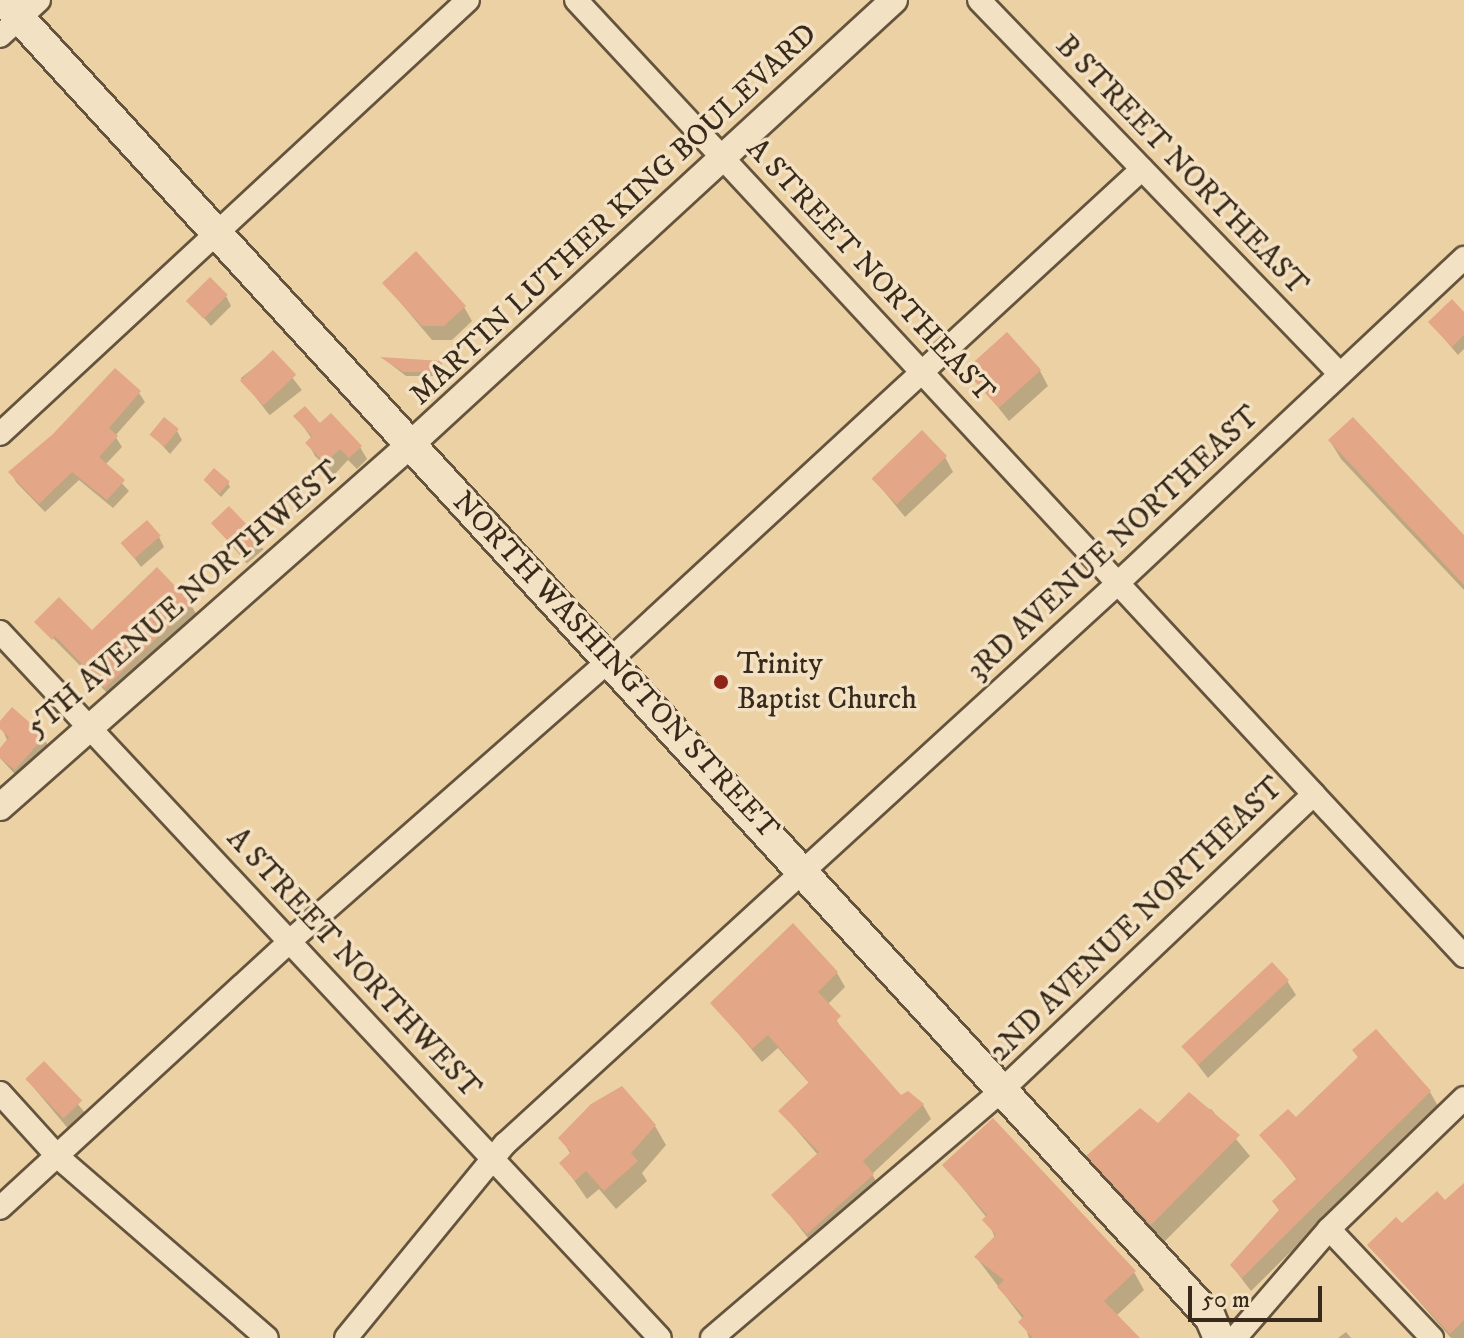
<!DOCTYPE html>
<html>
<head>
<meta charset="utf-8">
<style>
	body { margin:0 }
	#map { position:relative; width:1464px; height:1338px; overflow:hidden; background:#ecd1a4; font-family:"IM FELL DW Pica",serif }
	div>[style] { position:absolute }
	.shadow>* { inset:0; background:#0003; transform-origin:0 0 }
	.building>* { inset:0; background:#e3a686; transform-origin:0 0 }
	.roads { filter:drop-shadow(2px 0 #65543d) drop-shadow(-2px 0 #65543d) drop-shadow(0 2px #65543d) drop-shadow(0 -2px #65543d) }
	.minor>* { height:22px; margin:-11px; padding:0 11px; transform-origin:11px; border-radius:11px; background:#f3e1c4 }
	.tertiary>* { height:26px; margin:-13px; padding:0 13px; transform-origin:13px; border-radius:13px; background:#f3e1c4 }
	.secondary>* { height:30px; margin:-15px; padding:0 15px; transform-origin:15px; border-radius:15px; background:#f3e1c4 }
	.dots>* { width:22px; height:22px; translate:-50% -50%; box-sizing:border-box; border:4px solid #f3e1c4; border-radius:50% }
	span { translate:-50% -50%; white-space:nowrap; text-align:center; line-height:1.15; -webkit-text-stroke:7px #f3e1c4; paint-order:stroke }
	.street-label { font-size:30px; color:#382a1b }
	.poi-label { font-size:30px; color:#382a1b }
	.left { translate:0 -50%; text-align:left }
	.scale { position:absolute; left:1188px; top:1286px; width:134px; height:36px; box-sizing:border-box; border:4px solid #382a1b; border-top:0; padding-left:10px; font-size:24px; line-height:28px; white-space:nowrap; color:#382a1b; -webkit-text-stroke:6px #f3e1c4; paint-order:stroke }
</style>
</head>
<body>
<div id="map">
	<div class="shadow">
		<div style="clip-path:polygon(384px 283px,464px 307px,472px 321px,452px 340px,432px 340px)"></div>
		<div style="clip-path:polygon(226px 296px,231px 306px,211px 326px,189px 301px)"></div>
		<div style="clip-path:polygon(1464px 315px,1464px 349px,1458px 355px,1430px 322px)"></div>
		<div style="left:273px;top:353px;width:47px;height:41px;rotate:52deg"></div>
		<div style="clip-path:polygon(384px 359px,441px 363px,443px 376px,406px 376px)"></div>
		<div style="clip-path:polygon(968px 370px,1040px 371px,1048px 386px,1009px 421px)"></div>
		<div style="clip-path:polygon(139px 393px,145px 402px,115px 436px,122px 447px,105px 465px,129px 491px,113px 508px,79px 480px,45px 512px,16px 482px,11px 472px)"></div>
		<div style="clip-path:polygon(296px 416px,360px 447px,367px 459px,357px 469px,348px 460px,334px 475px,315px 456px,308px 443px,312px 439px)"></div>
		<div style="clip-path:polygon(177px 431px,182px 440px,170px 454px,152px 434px)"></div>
		<div style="clip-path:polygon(1330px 441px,1464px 538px,1464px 590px,1341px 459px)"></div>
		<div style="clip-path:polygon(945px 457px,953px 472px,905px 517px,873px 478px)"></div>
		<div style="clip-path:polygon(205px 481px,228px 483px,230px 487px,221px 497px)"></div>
		<div style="left:229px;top:508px;width:54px;height:22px;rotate:50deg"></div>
		<div style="clip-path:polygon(159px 537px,164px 547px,141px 567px,123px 543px)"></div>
		<div style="clip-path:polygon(191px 605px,198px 617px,113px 699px,37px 622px,92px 633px)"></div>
		<div style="clip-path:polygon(0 724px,43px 737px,52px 752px,24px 784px,0 758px,7px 740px)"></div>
		<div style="clip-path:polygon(837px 973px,845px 987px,827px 1005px,845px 1034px,901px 1098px,923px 1105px,931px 1119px,872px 1174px,881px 1190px,816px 1248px,774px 1195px,818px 1155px,781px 1112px,810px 1084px,778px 1048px,762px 1062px,713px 1003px)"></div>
		<div style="clip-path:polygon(1287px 981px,1296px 995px,1208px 1078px,1184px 1047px)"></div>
		<div style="clip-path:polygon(1354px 1051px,1430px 1092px,1438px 1106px,1251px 1291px,1232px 1266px,1280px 1211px,1297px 1180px,1262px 1135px,1296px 1120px,1359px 1059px)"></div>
		<div style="left:44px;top:1064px;width:70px;height:23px;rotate:50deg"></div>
		<div style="clip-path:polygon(1211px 1109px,1250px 1156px,1163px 1243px,1100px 1175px,1089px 1156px)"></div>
		<div style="clip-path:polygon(655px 1126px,666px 1145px,642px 1173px,647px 1181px,616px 1209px,599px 1189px,587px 1199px,562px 1163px,571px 1155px,561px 1138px)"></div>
		<div style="clip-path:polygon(944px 1165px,1134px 1272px,1144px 1290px,1116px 1316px,1137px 1338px,1029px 1338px,1023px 1319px,976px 1257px,995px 1238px,987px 1218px)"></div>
		<div style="clip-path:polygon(1464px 1185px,1464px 1338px,1451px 1338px,1370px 1245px,1445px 1203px)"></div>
		<div style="clip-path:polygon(1346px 1332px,1351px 1338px,1338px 1338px)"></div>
	</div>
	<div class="building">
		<div style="clip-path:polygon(416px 251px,466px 306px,444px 326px,422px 326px,382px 283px)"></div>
		<div style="left:210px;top:277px;width:25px;height:34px;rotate:45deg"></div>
		<div style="clip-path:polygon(1452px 299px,1464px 312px,1464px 335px,1452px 347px,1428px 322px)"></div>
		<div style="left:1007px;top:332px;width:51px;height:57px;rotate:48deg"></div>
		<div style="left:273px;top:350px;width:34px;height:45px;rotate:47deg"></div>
		<div style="clip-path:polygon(380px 357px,442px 361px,442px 372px,403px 372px)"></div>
		<div style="clip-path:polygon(115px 368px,141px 391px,109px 428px,118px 436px,99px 457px,125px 480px,107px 500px,72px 472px,39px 504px,8px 472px,53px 434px)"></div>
		<div style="clip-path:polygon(305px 406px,320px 423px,331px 413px,362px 446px,349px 458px,340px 449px,325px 463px,305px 443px,312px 436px,293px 416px)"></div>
		<div style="left:164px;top:417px;width:19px;height:23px;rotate:39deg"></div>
		<div style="clip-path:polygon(1353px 417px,1464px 535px,1464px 585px,1328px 440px)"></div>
		<div style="left:922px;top:430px;width:36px;height:70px;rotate:46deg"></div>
		<div style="left:214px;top:468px;width:21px;height:16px;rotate:41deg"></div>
		<div style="left:229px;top:506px;width:45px;height:25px;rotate:46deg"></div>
		<div style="left:147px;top:520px;width:21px;height:35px;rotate:49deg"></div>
		<div style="clip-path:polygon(157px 567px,192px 604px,105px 688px,55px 636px,52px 640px,34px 622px,59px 597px,92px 630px)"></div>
		<div style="clip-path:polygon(12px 707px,45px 736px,15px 770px,0 758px,0 748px,9px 737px,0 729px,0 721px)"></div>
		<div style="clip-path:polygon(793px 923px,838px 972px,818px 992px,841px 1016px,836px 1021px,901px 1095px,908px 1091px,924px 1104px,863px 1161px,874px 1174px,807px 1234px,771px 1195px,819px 1152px,778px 1111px,809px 1082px,768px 1035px,752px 1049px,710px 1003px)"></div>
		<div style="left:1272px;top:962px;width:25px;height:124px;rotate:47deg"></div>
		<div style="clip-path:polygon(1376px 1029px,1431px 1091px,1242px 1278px,1230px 1265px,1279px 1210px,1272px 1201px,1297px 1178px,1259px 1135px,1288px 1109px,1296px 1117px,1358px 1057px,1352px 1050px)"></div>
		<div style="left:44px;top:1061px;width:55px;height:26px;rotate:46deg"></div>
		<div style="clip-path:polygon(622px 1086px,656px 1125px,631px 1153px,638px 1161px,604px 1191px,586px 1171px,575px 1181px,559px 1163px,571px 1152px,558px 1138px,591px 1104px)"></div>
		<div style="clip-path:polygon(1189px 1092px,1240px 1135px,1151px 1225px,1086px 1156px,1140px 1108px,1158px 1123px)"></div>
		<div style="clip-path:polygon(993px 1118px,1136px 1271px,1104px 1301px,1140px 1338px,1033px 1338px,1018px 1322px,1024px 1316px,997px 1287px,1004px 1280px,974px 1257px,996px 1235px,982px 1220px,987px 1215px,942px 1165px)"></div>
		<div style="clip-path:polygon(1464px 1183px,1464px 1320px,1450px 1334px,1367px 1245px,1396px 1217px,1402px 1223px,1437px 1191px,1445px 1200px)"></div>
	</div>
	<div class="roads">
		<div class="minor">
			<div style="left:576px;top:0;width:1305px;rotate:47.11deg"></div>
			<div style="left:979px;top:0;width:520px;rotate:46.01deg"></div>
			<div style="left:0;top:36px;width:53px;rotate:-42.7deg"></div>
			<div style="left:0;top:434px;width:638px;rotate:-42.84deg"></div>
			<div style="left:0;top:632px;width:966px;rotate:46.93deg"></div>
			<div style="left:0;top:1093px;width:86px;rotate:47.8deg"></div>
			<div style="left:58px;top:1157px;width:276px;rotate:40.9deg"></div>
			<div style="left:0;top:1208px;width:396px;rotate:-42.6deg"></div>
			<div style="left:291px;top:940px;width:424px;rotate:-41.3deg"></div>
			<div style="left:610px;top:660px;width:724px;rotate:-42.7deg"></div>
			<div style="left:1329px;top:1229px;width:150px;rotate:46.6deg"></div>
			<div style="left:346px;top:1338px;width:251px;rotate:-50.7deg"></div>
			<div style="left:505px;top:1144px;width:831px;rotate:-42.46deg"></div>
			<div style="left:1118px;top:583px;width:475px;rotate:-43.2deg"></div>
			<div style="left:712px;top:1338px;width:380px;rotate:-40.5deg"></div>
			<div style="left:1001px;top:1091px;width:431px;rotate:-43.5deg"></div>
			<div style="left:1235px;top:1338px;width:144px;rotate:-49.2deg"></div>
			<div style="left:1329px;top:1229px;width:188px;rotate:-44.1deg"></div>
		</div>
		<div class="tertiary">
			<div style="left:0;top:807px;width:548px;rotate:-41.45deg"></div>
			<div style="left:411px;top:444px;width:656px;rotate:-42.59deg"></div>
		</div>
		<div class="secondary">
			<div style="left:3px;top:0;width:1786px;rotate:47.5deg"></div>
			<div style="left:1210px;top:1317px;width:23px;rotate:67deg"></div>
		</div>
	</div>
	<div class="dots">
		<div style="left:721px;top:682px;background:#8f2418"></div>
	</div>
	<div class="street-label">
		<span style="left:1181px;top:166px;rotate:46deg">B STREET NORTHEAST</span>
		<span style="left:614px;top:215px;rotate:-43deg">MARTIN LUTHER KING BOULEVARD</span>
		<span style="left:870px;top:271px;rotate:47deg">A STREET NORTHEAST</span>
		<span style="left:1114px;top:544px;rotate:-43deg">3RD AVENUE NORTHEAST</span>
		<span style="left:184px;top:600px;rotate:-41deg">5TH AVENUE NORTHWEST</span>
		<span style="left:615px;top:666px;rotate:47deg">NORTH WASHINGTON STREET</span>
		<span style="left:1137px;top:920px;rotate:-44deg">2ND AVENUE NORTHEAST</span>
		<span style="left:353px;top:964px;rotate:47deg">A STREET NORTHWEST</span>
	</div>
	<div class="poi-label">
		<span class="left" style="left:737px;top:682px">Trinity<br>Baptist Church</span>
	</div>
	<div class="scale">50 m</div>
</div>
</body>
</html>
